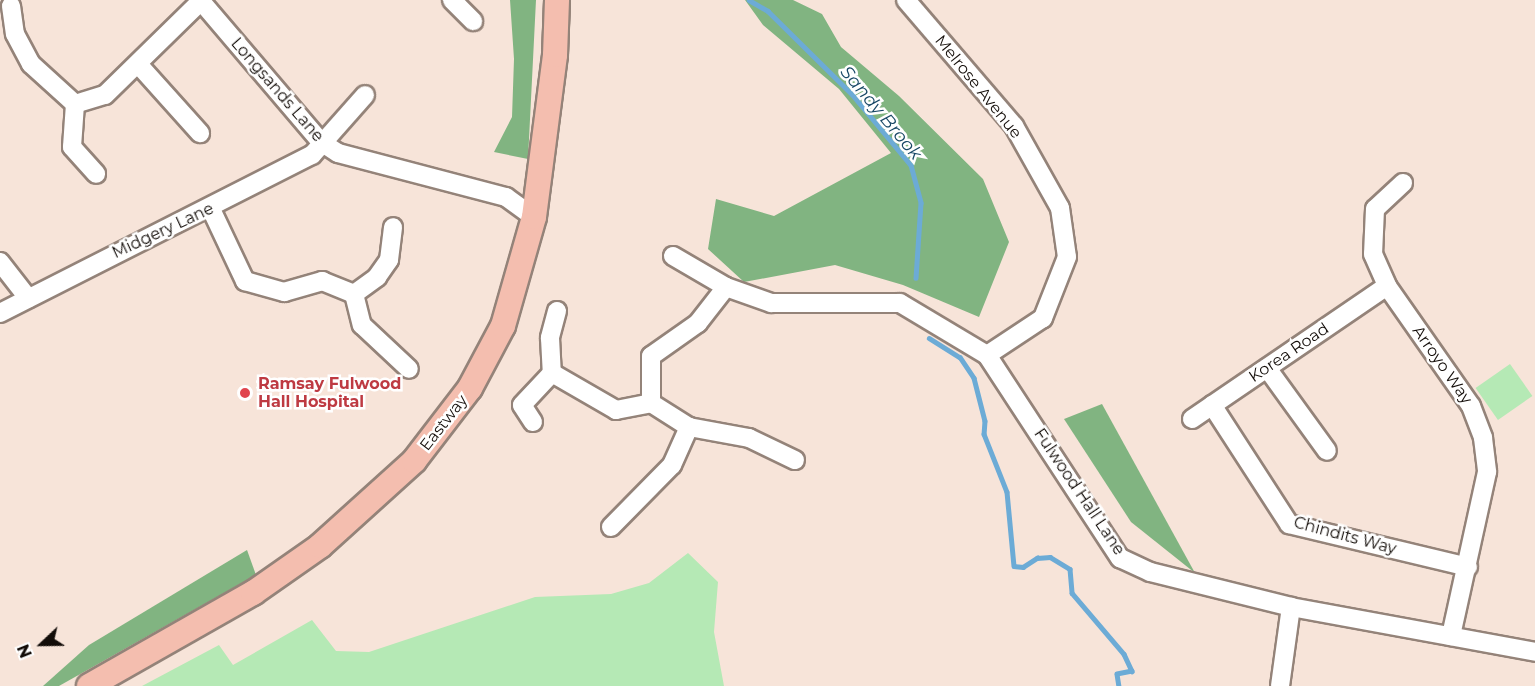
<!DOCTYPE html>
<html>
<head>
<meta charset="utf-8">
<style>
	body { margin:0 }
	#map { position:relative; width:1535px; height:686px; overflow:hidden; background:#f7e4d9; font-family:Montserrat,sans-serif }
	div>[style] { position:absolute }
	.green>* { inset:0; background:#b5e9b5; transform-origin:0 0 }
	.forest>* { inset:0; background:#81b481 }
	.stream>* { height:4.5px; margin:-2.25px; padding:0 2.25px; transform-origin:2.25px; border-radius:2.25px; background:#6cabd6 }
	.roads { filter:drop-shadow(2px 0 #948379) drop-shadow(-2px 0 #948379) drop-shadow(0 2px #948379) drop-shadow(0 -2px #948379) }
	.minor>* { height:18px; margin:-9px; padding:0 9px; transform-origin:9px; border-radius:9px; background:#fff }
	.major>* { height:24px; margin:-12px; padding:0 12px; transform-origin:12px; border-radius:12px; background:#f4beaf }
	.dots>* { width:16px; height:16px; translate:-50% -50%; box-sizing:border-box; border:3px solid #fff; border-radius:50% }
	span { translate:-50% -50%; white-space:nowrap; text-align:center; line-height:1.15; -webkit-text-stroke:5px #fff; paint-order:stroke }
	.street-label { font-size:16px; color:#130d09 }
	.health-label { font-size:16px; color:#be3a42; font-weight:700 }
	.left { translate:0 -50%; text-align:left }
	.water-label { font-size:18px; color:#184866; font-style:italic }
	.north { position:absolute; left:12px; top:614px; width:60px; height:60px; -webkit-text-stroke:4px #fff; paint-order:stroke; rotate:248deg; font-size:16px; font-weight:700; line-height:24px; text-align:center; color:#130d09 }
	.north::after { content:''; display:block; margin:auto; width:21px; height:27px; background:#130d09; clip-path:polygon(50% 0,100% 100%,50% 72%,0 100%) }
</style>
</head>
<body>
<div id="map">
	<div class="green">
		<div style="left:1510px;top:364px;width:39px;height:42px;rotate:55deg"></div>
		<div style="clip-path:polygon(688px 553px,718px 582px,714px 632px,724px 686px,142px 686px,219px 645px,233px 665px,312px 620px,336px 651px,369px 652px,535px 597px,611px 594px,649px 583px)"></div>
	</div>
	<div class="forest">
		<div style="clip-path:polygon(510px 0,536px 0,528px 159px,494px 152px,512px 117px,514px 59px)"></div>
		<div style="clip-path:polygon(745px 0,793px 0,822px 14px,841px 47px,899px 96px,983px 179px,1009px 242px,979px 317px,903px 285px,835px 265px,744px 282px,708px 249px,716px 199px,774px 216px,891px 153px,839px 89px,763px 25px)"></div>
		<div style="clip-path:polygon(1102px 404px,1195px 573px,1131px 522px,1064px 419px)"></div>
		<div style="clip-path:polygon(247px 550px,256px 575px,59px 686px,43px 686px,89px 645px)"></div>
	</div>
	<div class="stream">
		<div style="left:749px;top:0;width:22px;rotate:30deg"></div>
		<div style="left:768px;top:11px;width:118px;rotate:44.7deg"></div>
		<div style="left:852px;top:94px;width:92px;rotate:50.3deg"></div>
		<div style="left:911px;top:165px;width:39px;rotate:75deg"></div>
		<div style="left:921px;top:203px;width:75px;rotate:93.8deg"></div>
		<div style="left:929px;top:338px;width:36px;rotate:32deg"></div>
		<div style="left:960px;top:357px;width:25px;rotate:56deg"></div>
		<div style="left:974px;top:378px;width:44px;rotate:75.7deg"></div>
		<div style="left:985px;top:421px;width:13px;rotate:94deg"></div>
		<div style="left:984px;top:434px;width:62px;rotate:68.4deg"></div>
		<div style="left:1007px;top:492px;width:74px;rotate:84.6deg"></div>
		<div style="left:1014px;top:566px;width:9px;rotate:6deg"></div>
		<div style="left:1023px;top:567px;width:17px;rotate:-33deg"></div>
		<div style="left:1037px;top:558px;width:13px;rotate:-4deg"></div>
		<div style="left:1050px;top:557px;width:23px;rotate:31deg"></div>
		<div style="left:1070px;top:569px;width:24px;rotate:85deg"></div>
		<div style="left:1072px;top:593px;width:80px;rotate:49.6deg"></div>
		<div style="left:1124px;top:654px;width:19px;rotate:65deg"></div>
		<div style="left:1132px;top:671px;width:15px;rotate:169deg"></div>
		<div style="left:1117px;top:674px;width:12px;rotate:81deg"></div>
	</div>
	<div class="roads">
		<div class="minor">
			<div style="left:200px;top:0;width:187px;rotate:49.6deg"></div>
			<div style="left:321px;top:142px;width:20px;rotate:33deg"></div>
			<div style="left:338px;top:153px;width:174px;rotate:14.7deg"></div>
			<div style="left:506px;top:197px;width:34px;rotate:36deg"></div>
			<div style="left:452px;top:0;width:30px;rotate:45deg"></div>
			<div style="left:906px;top:0;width:166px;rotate:49.4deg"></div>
			<div style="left:1014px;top:126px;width:94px;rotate:60.7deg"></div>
			<div style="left:1060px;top:208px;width:49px;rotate:81.9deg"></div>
			<div style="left:1067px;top:257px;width:66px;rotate:111.5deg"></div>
			<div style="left:1043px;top:318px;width:67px;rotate:146.5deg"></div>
			<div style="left:11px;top:6px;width:28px;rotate:82deg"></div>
			<div style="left:15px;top:34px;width:34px;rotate:62deg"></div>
			<div style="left:31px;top:64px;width:59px;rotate:42.3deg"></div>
			<div style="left:75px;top:104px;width:31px;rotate:-17deg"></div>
			<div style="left:105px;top:95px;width:134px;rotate:-44.4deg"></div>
			<div style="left:138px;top:64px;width:93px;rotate:48.1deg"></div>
			<div style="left:75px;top:104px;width:43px;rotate:94deg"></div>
			<div style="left:72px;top:147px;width:36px;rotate:48deg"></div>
			<div style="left:1403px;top:183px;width:38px;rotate:137deg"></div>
			<div style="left:1375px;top:209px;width:45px;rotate:92.5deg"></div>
			<div style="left:1373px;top:254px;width:35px;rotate:66deg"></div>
			<div style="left:1387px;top:286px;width:146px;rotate:55deg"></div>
			<div style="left:1471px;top:406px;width:34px;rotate:69deg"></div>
			<div style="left:1483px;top:438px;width:34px;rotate:83deg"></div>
			<div style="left:1487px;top:472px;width:168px;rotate:102.4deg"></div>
			<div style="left:211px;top:209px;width:80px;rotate:64.7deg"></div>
			<div style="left:245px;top:281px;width:41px;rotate:15.8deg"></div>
			<div style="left:284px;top:292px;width:40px;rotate:-16deg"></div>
			<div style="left:322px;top:281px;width:35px;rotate:22deg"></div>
			<div style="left:354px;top:294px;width:32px;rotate:76deg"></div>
			<div style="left:362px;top:325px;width:64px;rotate:43.1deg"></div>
			<div style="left:673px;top:256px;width:61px;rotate:30.3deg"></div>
			<div style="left:726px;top:287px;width:48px;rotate:19.6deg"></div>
			<div style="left:771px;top:303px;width:129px"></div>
			<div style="left:900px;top:303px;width:101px;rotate:30.9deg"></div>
			<div style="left:987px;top:355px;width:243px;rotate:56.8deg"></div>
			<div style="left:1120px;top:558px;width:33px;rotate:25deg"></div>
			<div style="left:1150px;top:572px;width:145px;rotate:13.9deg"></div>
			<div style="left:1291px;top:607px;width:248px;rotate:10.4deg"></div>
			<div style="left:0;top:262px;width:46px;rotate:52.1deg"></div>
			<div style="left:726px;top:287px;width:46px;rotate:127.9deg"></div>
			<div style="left:698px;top:323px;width:57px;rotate:144.9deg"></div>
			<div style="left:651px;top:356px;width:47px;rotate:90deg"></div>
			<div style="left:651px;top:403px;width:45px;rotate:32.3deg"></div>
			<div style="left:689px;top:427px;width:61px;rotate:10.4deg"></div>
			<div style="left:749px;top:438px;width:51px;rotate:25.6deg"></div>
			<div style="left:354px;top:294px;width:29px;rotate:-36deg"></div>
			<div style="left:377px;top:277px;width:21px;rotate:-55deg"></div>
			<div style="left:389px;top:260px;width:33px;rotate:-83deg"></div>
			<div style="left:557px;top:311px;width:28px;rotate:105deg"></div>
			<div style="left:550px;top:338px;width:35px;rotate:87deg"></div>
			<div style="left:552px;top:373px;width:74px;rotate:30deg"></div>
			<div style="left:616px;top:410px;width:36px;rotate:-11deg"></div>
			<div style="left:0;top:313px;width:350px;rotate:-26.9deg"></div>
			<div style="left:312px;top:155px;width:80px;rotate:-48.5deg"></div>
			<div style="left:1267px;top:368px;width:102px;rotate:54.1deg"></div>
			<div style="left:1212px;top:405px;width:142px;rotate:57.1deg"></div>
			<div style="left:1289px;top:524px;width:184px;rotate:13.5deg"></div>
			<div style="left:1192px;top:419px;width:236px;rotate:-34.3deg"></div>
			<div style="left:533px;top:422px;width:20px;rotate:-123deg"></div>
			<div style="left:522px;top:405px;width:44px;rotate:-46.8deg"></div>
			<div style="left:611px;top:527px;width:87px;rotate:-45.5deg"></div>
			<div style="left:672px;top:465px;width:42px;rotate:-65.9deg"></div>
			<div style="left:1280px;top:686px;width:80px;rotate:-82.1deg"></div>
		</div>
		<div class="major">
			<div style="left:89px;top:686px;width:189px;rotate:-29.6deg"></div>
			<div style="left:253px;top:593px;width:82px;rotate:-35deg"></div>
			<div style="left:320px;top:546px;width:127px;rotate:-42.1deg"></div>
			<div style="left:414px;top:461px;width:92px;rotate:-52.5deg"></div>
			<div style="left:470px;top:388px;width:70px;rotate:-62deg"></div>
			<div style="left:503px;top:326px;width:113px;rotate:-74.1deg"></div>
			<div style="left:534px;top:217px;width:163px;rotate:-82.6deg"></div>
			<div style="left:555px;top:55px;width:55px;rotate:-87.9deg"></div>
		</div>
	</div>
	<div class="dots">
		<div style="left:245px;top:393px;background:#e0444e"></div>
	</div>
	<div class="street-label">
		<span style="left:978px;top:87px;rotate:51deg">Melrose Avenue</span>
		<span style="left:277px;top:90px;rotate:49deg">Longsands Lane</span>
		<span style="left:163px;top:231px;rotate:-25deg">Midgery Lane</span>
		<span style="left:1289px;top:353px;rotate:-34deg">Korea Road</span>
		<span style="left:1442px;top:365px;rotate:55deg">Arroyo Way</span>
		<span style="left:444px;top:423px;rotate:-52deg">Eastway</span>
		<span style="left:1079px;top:492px;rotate:56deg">Fulwood Hall Lane</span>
		<span style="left:1345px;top:536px;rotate:15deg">Chindits Way</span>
	</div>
	<div class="health-label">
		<span class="left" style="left:258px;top:393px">Ramsay Fulwood<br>Hall Hospital</span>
	</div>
	<div class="water-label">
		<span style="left:881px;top:113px;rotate:50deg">Sandy Brook</span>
	</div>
	<div class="north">N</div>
</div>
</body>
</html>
